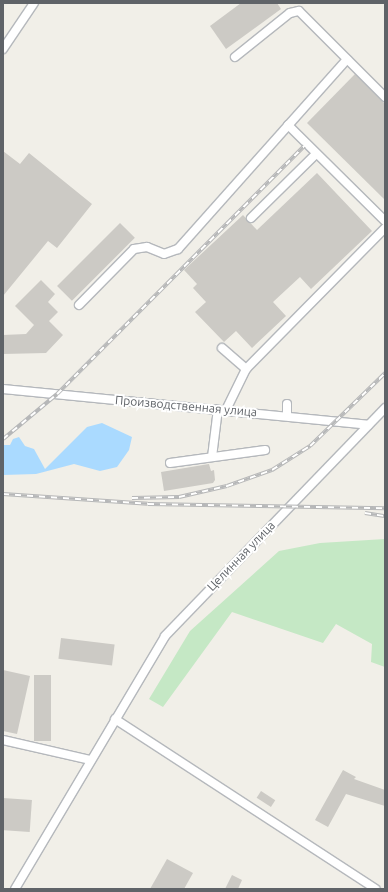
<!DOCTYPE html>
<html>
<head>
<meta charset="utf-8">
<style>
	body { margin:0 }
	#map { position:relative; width:388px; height:892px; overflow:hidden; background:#f1efe8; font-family:Ubuntu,sans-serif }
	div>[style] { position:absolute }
	.green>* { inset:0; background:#c5e8c5 }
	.water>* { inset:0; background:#aadaff }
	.building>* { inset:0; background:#cccac5; transform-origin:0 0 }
	.roads { filter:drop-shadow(1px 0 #b5b8bc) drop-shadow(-1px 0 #b5b8bc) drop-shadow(0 1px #b5b8bc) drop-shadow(0 -1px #b5b8bc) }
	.minor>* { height:8px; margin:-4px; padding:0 4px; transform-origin:4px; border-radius:4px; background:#fff }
	.rail>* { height:3.5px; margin-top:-1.75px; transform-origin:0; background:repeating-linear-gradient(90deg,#fff 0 6px,#b6b7b8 0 12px); box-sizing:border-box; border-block:1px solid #b6b7b8 }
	span { translate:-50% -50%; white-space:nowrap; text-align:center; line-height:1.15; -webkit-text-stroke:4px #fff; paint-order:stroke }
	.street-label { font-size:12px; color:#5f6368 }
	.frame { position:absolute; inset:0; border:4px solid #5f6368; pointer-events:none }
</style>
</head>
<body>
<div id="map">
	<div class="green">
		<div style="clip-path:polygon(385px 539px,385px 667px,371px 662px,372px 644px,336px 624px,323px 643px,232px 612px,163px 707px,149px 699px,190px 631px,279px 551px,320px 543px)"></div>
	</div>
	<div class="water">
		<div style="clip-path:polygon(102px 423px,132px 437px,129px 450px,117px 467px,100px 471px,74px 464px,36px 474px,3px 475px,3px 445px,10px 445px,13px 439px,19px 437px,25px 446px,34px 449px,45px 469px,87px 427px)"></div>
	</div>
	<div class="building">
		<div style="clip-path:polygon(241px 3px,277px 3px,281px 9px,226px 49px,210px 26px)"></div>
		<div style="clip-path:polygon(355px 74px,385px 104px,385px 200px,307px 123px)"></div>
		<div style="clip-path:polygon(3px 151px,20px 164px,29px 153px,92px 204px,57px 248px,48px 241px,3px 296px)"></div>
		<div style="clip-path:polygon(317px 173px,372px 231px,311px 289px,300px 277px,273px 302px,286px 316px,252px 348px,236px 331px,224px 342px,195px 312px,206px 302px,193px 288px,197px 284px,184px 270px,243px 215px,257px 230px)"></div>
		<div style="left:120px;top:223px;width:21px;height:89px;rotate:45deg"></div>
		<div style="clip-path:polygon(41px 280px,55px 294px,48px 302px,58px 312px,49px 321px,63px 335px,46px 353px,3px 354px,3px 335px,26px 334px,34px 325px,15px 306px)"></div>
		<div style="clip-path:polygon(209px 464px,211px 471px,214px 470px,215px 480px,213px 483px,164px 491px,161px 472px)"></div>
		<div style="left:61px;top:638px;width:54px;height:21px;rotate:7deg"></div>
		<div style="clip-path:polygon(3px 670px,30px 676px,17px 734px,3px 731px)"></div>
		<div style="left:34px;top:675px;width:17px;height:66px"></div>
		<div style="clip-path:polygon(343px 770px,356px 777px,354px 779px,385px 790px,385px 806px,346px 794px,328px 827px,315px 820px)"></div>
		<div style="left:261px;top:791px;width:17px;height:8px;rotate:33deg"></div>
		<div style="left:3px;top:798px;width:29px;height:32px;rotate:4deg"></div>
		<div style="clip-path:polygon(167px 859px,193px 873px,184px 889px,150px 889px)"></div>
		<div style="clip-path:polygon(232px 875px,242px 880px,238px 889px,225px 889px)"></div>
	</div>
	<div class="roads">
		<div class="minor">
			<div style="left:3px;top:49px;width:55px;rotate:-56deg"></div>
			<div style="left:235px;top:57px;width:70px;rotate:-38.7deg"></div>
			<div style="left:290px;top:13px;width:9px;rotate:-13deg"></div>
			<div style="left:299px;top:11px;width:122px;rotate:45deg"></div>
			<div style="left:288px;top:125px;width:136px;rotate:44.7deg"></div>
			<div style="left:251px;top:218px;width:91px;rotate:-44.6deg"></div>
			<div style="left:79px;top:305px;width:78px;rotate:-45.5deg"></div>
			<div style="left:134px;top:249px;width:13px;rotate:-9deg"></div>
			<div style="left:147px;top:247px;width:18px;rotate:22deg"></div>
			<div style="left:164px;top:254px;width:15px;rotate:-20deg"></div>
			<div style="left:178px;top:249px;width:254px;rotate:-48.3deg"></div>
			<div style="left:222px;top:348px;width:32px;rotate:41deg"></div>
			<div style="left:3px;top:389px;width:367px;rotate:5.6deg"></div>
			<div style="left:226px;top:410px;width:46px;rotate:-64deg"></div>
			<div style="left:246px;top:369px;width:198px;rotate:-45.4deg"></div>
			<div style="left:287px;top:416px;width:12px;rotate:-90deg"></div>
			<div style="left:212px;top:457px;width:48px;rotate:-82.9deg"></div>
			<div style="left:170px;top:463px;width:96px;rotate:-7.8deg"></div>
			<div style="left:115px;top:719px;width:311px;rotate:33.1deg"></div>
			<div style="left:3px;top:740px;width:89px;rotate:12.9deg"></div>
			<div style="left:15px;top:889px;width:294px;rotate:-59.3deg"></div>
			<div style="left:165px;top:636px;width:317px;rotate:-46deg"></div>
		</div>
	</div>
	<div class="rail">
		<div style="left:3px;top:439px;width:70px;rotate:-39.8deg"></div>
		<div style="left:57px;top:394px;width:350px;rotate:-45.1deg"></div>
		<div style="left:3px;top:494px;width:145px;rotate:3.9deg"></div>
		<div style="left:148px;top:504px;width:237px;rotate:1deg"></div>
		<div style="left:132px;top:498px;width:47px;rotate:-1.2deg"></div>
		<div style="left:179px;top:497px;width:49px;rotate:-12.9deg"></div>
		<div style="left:227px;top:486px;width:48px;rotate:-19.6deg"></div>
		<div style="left:272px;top:470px;width:45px;rotate:-32.3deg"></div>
		<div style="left:310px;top:446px;width:105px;rotate:-44.2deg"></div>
		<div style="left:365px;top:513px;width:20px;rotate:9deg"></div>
	</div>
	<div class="street-label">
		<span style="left:186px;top:406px;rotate:5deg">Производственная улица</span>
		<span style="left:241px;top:556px;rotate:-46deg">Целинная улица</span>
	</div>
	<div class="frame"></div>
</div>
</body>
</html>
